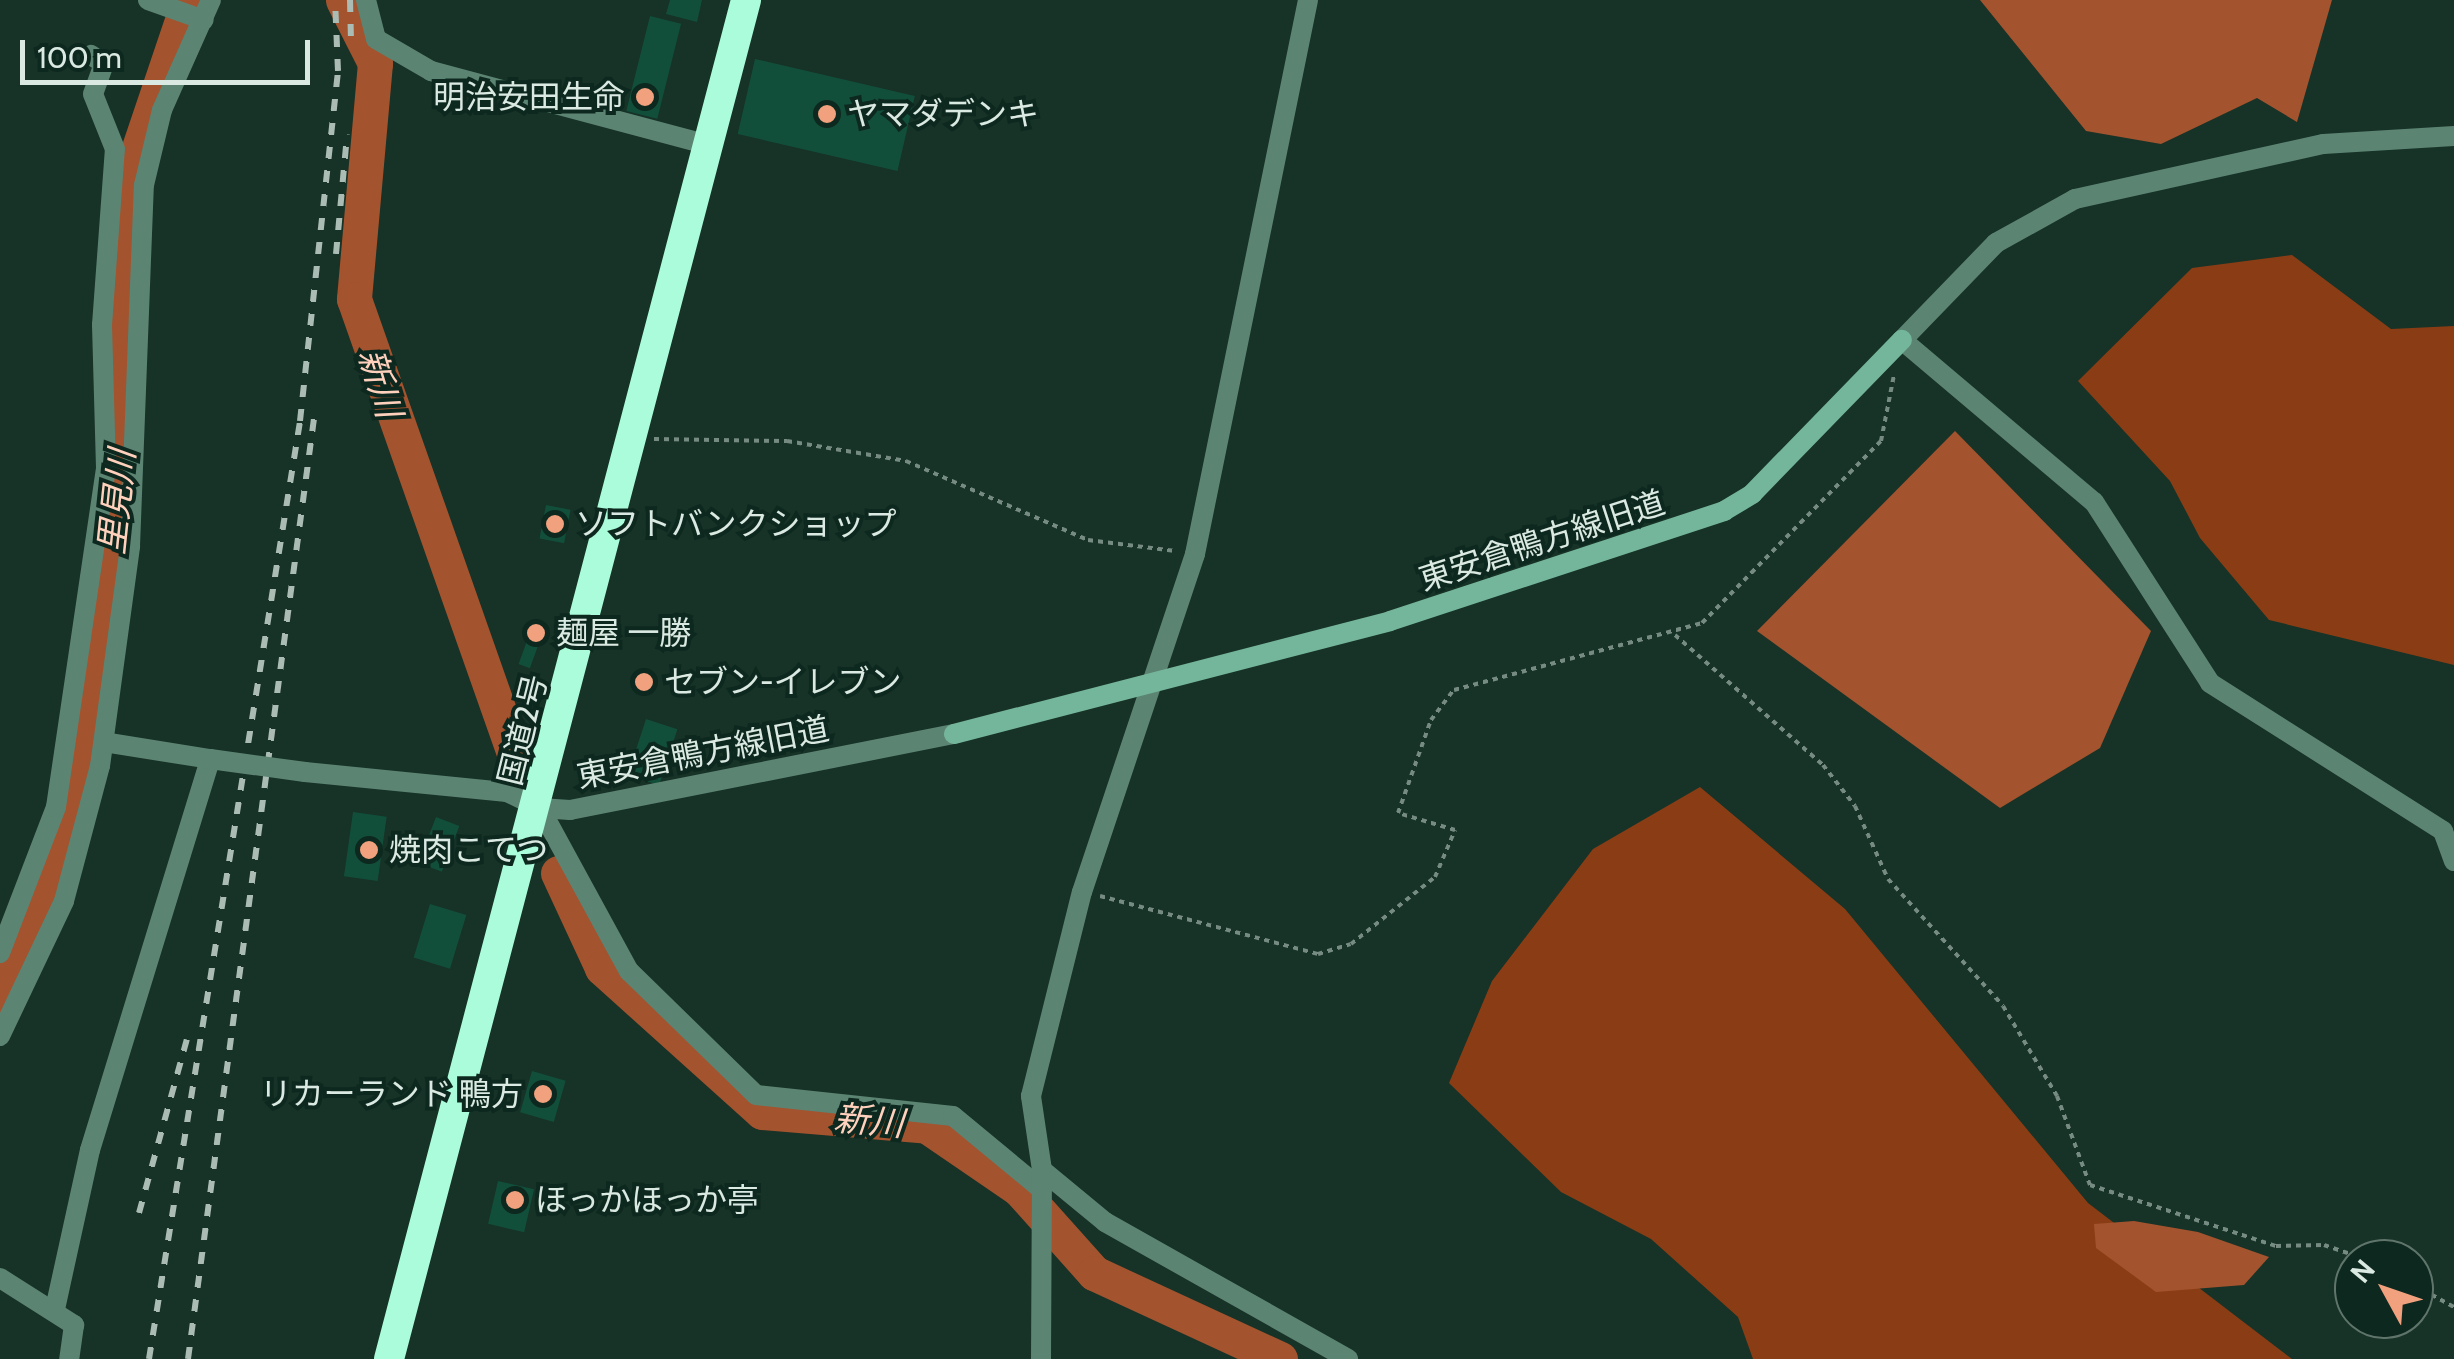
<!DOCTYPE html>
<html>
<head>
<meta charset="utf-8">
<style>
	body { margin:0 }
	#map { position:relative; width:2454px; height:1359px; overflow:hidden; background:#173227; font-family:Cabin,"Noto Sans JP",sans-serif }
	div>[style] { position:absolute }
	.forest>* { inset:0; background:#8a3d14 }
	.water>* { inset:0; background:#a3532e }
	.river>* { height:35px; margin:-17.5px; padding:0 17.5px; transform-origin:17.5px; border-radius:17.5px; background:#a3532e }
	.building>* { inset:0; background:#124f3b; transform-origin:0 0 }
	.path>* { height:4px; margin-top:-2px; transform-origin:0; background:repeating-linear-gradient(90deg,#768b82 0 5px,transparent 0 10px) }
	.street>* { height:20px; margin:-10px; padding:0 10px; transform-origin:10px; border-radius:10px; background:#5c8473 }
	.secondary>* { height:20px; margin:-10px; padding:0 10px; transform-origin:10px; border-radius:10px; background:#74b69b }
	.highway>* { height:30px; margin:-15px; padding:0 15px; transform-origin:15px; border-radius:15px; background:#aafcda }
	.rail>* { height:6px; margin-top:-3px; transform-origin:0; background:repeating-linear-gradient(90deg,#aabcb4 0 12px,transparent 0 24px) }
	.street-bridge>* { height:20px; margin:-10px; padding:0 10px; transform-origin:10px; border-radius:10px; background:#5c8473 }
	.dots>* { width:28px; height:28px; translate:-50% -50%; box-sizing:border-box; border:5px solid #0d281e; border-radius:50% }
	span { translate:-50% -50%; white-space:nowrap; text-align:center; line-height:1.15; -webkit-text-stroke:8px #0d281e; paint-order:stroke }
	.poi-label { font-size:32px; color:#dae9e2 }
	.right { translate:-100% -50%; text-align:right }
	.left { translate:0 -50%; text-align:left }
	.street-label { font-size:32px; color:#dae9e2 }
	.water-label { font-size:35px; color:#ffd1bd; font-style:italic }
	.north { position:absolute; left:2334px; top:1239px; width:100px; height:100px; box-sizing:border-box; background:#0d281e; border:2px solid #5f756c; border-radius:50%; rotate:310deg; font-size:28px; font-weight:700; line-height:40px; text-align:center; color:#dae9e2 }
	.north::after { content:''; display:block; margin:auto; width:35px; height:45px; background:#f1a17d; clip-path:polygon(50% 0,100% 100%,50% 72%,0 100%) }
	.scale { position:absolute; left:20px; top:40px; width:290px; height:45px; box-sizing:border-box; border:5px solid #dae9e2; border-top:0; padding-left:12px; font-size:30px; line-height:35px; white-space:nowrap; color:#dae9e2; -webkit-text-stroke:8px #0d281e; paint-order:stroke }
</style>
</head>
<body>
<div id="map">
	<div class="forest">
		<div style="clip-path:polygon(2292px 255px,2391px 329px,2454px 326px,2454px 665px,2269px 620px,2200px 538px,2170px 481px,2078px 381px,2192px 268px)"></div>
		<div style="clip-path:polygon(1700px 787px,1845px 909px,2088px 1203px,2292px 1359px,1753px 1359px,1738px 1317px,1651px 1239px,1561px 1192px,1449px 1083px,1492px 981px,1593px 849px)"></div>
	</div>
	<div class="water">
		<div style="clip-path:polygon(1980px 0,2332px 0,2297px 122px,2257px 98px,2161px 144px,2086px 131px)"></div>
		<div style="clip-path:polygon(1955px 431px,2151px 631px,2100px 748px,2000px 808px,1757px 631px)"></div>
		<div style="clip-path:polygon(2134px 1221px,2198px 1232px,2269px 1257px,2244px 1285px,2156px 1292px,2096px 1248px,2094px 1224px)"></div>
	</div>
	<div class="river">
		<div style="left:343px;top:0;width:71px;rotate:63.1deg"></div>
		<div style="left:375px;top:63px;width:237px;rotate:95.1deg"></div>
		<div style="left:354px;top:299px;width:484px;rotate:70.6deg"></div>
		<div style="left:558px;top:873px;width:105px;rotate:65.1deg"></div>
		<div style="left:602px;top:968px;width:215px;rotate:42deg"></div>
		<div style="left:762px;top:1112px;width:166px;rotate:4.8deg"></div>
		<div style="left:927px;top:1126px;width:112px;rotate:34.4deg"></div>
		<div style="left:1019px;top:1189px;width:113px;rotate:48.2deg"></div>
		<div style="left:1094px;top:1273px;width:205px;rotate:24.8deg"></div>
		<div style="left:0;top:996px;width:150px;rotate:-66.3deg"></div>
		<div style="left:60px;top:859px;width:187px;rotate:-78.3deg"></div>
		<div style="left:98px;top:676px;width:215px;rotate:-83.3deg"></div>
		<div style="left:123px;top:462px;width:285px;rotate:-88.8deg"></div>
		<div style="left:129px;top:177px;width:187px;rotate:-71.3deg"></div>
	</div>
	<div class="building">
		<div style="clip-path:polygon(670px 0,702px 0,697px 22px,666px 14px)"></div>
		<div style="left:650px;top:16px;width:32px;height:98px;rotate:14deg"></div>
		<div style="left:755px;top:59px;width:164px;height:77px;rotate:13deg"></div>
		<div style="left:546px;top:505px;width:25px;height:34px;rotate:11deg"></div>
		<div style="left:535px;top:619px;width:12px;height:48px;rotate:20deg"></div>
		<div style="left:646px;top:719px;width:33px;height:59px;rotate:18deg"></div>
		<div style="left:353px;top:812px;width:34px;height:65px;rotate:8deg"></div>
		<div style="left:436px;top:817px;width:25px;height:49px;rotate:21deg"></div>
		<div style="left:430px;top:904px;width:38px;height:56px;rotate:17deg"></div>
		<div style="left:532px;top:1071px;width:35px;height:43px;rotate:16deg"></div>
		<div style="left:498px;top:1181px;width:37px;height:44px;rotate:13deg"></div>
	</div>
	<div class="path">
		<div style="left:654px;top:439px;width:133px;rotate:0.9deg"></div>
		<div style="left:787px;top:441px;width:121px;rotate:9.5deg"></div>
		<div style="left:906px;top:461px;width:198px;rotate:23.5deg"></div>
		<div style="left:1088px;top:540px;width:88px;rotate:7.2deg"></div>
		<div style="left:1675px;top:635px;width:197px;rotate:41.3deg"></div>
		<div style="left:1823px;top:765px;width:52px;rotate:52deg"></div>
		<div style="left:1855px;top:806px;width:80px;rotate:65.7deg"></div>
		<div style="left:1888px;top:879px;width:171px;rotate:47.8deg"></div>
		<div style="left:2003px;top:1006px;width:105px;rotate:59deg"></div>
		<div style="left:2057px;top:1096px;width:95px;rotate:69.7deg"></div>
		<div style="left:2090px;top:1185px;width:196px;rotate:18.2deg"></div>
		<div style="left:2276px;top:1246px;width:48px;rotate:-1.2deg"></div>
		<div style="left:2324px;top:1245px;width:43px;rotate:18.9deg"></div>
		<div style="left:1100px;top:896px;width:226px;rotate:14.9deg"></div>
		<div style="left:1318px;top:954px;width:34px;rotate:-17deg"></div>
		<div style="left:1351px;top:944px;width:107px;rotate:-38.6deg"></div>
		<div style="left:1435px;top:877px;width:51px;rotate:-66.9deg"></div>
		<div style="left:1455px;top:830px;width:59px;rotate:-163.4deg"></div>
		<div style="left:1398px;top:813px;width:99px;rotate:-70.5deg"></div>
		<div style="left:1431px;top:720px;width:38px;rotate:-53deg"></div>
		<div style="left:1454px;top:690px;width:257px;rotate:-15.1deg"></div>
		<div style="left:1702px;top:623px;width:255px;rotate:-45.5deg"></div>
		<div style="left:1881px;top:441px;width:67px;rotate:-78.9deg"></div>
		<div style="left:2414px;top:1285px;width:46px;rotate:28.8deg"></div>
	</div>
	<div class="street">
		<div style="left:148px;top:0;width:59px;rotate:19.7deg"></div>
		<div style="left:366px;top:0;width:40px;rotate:75.6deg"></div>
		<div style="left:376px;top:39px;width:64px;rotate:30.2deg"></div>
		<div style="left:431px;top:71px;width:288px;rotate:14.9deg"></div>
		<div style="left:2454px;top:136px;width:131px;rotate:176.5deg"></div>
		<div style="left:2323px;top:144px;width:254px;rotate:167.5deg"></div>
		<div style="left:2075px;top:199px;width:90px;rotate:150.9deg"></div>
		<div style="left:1996px;top:243px;width:135px;rotate:134.1deg"></div>
		<div style="left:1902px;top:340px;width:251px;rotate:40.2deg"></div>
		<div style="left:2094px;top:502px;width:215px;rotate:57.3deg"></div>
		<div style="left:2210px;top:683px;width:276px;rotate:32.4deg"></div>
		<div style="left:2443px;top:831px;width:32px;rotate:70deg"></div>
		<div style="left:305px;top:772px;width:203px;rotate:5.7deg"></div>
		<div style="left:507px;top:792px;width:37px;rotate:26deg"></div>
		<div style="left:540px;top:808px;width:186px;rotate:61.4deg"></div>
		<div style="left:629px;top:971px;width:177px;rotate:44.3deg"></div>
		<div style="left:756px;top:1095px;width:198px;rotate:6.1deg"></div>
		<div style="left:953px;top:1116px;width:113px;rotate:39.6deg"></div>
		<div style="left:540px;top:808px;width:30px;rotate:4deg"></div>
		<div style="left:570px;top:810px;width:391px;rotate:-11.2deg"></div>
		<div style="left:0;top:953px;width:156px;rotate:-69deg"></div>
		<div style="left:56px;top:807px;width:343px;rotate:-81.6deg"></div>
		<div style="left:106px;top:468px;width:143px;rotate:-91.6deg"></div>
		<div style="left:102px;top:325px;width:176px;rotate:-85.8deg"></div>
		<div style="left:115px;top:149px;width:59px;rotate:-111.8deg"></div>
		<div style="left:93px;top:94px;width:32px;rotate:-70deg"></div>
		<div style="left:104px;top:64px;width:16px;rotate:-145deg"></div>
		<div style="left:0;top:1036px;width:149px;rotate:-64.6deg"></div>
		<div style="left:64px;top:901px;width:140px;rotate:-75.1deg"></div>
		<div style="left:100px;top:766px;width:222px;rotate:-82.2deg"></div>
		<div style="left:130px;top:546px;width:361px;rotate:-87.8deg"></div>
		<div style="left:144px;top:185px;width:77px;rotate:-76.5deg"></div>
		<div style="left:162px;top:110px;width:120px;rotate:-66deg"></div>
		<div style="left:1042px;top:1170px;width:82px;rotate:39.5deg"></div>
		<div style="left:1105px;top:1222px;width:279px;rotate:29.4deg"></div>
		<div style="left:0;top:1278px;width:88px;rotate:32.4deg"></div>
		<div style="left:74px;top:1325px;width:34px;rotate:98deg"></div>
		<div style="left:55px;top:1309px;width:163px;rotate:-77.6deg"></div>
		<div style="left:90px;top:1150px;width:409px;rotate:-72.9deg"></div>
		<div style="left:210px;top:759px;width:107px;rotate:-170.9deg"></div>
		<div style="left:1041px;top:1359px;width:189px;rotate:-89.7deg"></div>
		<div style="left:1042px;top:1170px;width:75px;rotate:-98.5deg"></div>
		<div style="left:1031px;top:1096px;width:210px;rotate:-76deg"></div>
		<div style="left:1082px;top:892px;width:356px;rotate:-71.5deg"></div>
		<div style="left:1195px;top:554px;width:565px;rotate:-78.47deg"></div>
	</div>
	<div class="secondary">
		<div style="left:954px;top:734px;width:450px;rotate:-14.5deg"></div>
		<div style="left:1390px;top:621px;width:352px;rotate:-18.2deg"></div>
		<div style="left:1724px;top:511px;width:33px;rotate:-31deg"></div>
		<div style="left:1752px;top:494px;width:215px;rotate:-45.8deg"></div>
	</div>
	<div class="highway">
		<div style="left:389px;top:1359px;width:1405px;rotate:-75.28deg"></div>
	</div>
	<div class="rail">
		<div style="left:350px;top:0;width:40px;rotate:88.6deg"></div>
		<div style="left:336px;top:254px;width:120px;rotate:-84.7deg"></div>
		<div style="left:139px;top:1213px;width:180px;rotate:-74.6deg"></div>
		<div style="left:149px;top:1359px;width:950px;rotate:-80.85deg"></div>
		<div style="left:300px;top:421px;width:352px;rotate:-83.8deg"></div>
		<div style="left:338px;top:71px;width:71px;rotate:-92.4deg"></div>
		<div style="left:188px;top:1359px;width:949px;rotate:-82.37deg"></div>
	</div>
	<div class="street-bridge">
		<div style="left:210px;top:759px;width:96px;rotate:7.8deg"></div>
	</div>
	<div class="dots">
		<div style="left:645px;top:97px;background:#f1a17d"></div>
		<div style="left:827px;top:114px;background:#f1a17d"></div>
		<div style="left:555px;top:524px;background:#f1a17d"></div>
		<div style="left:536px;top:633px;background:#f1a17d"></div>
		<div style="left:644px;top:682px;background:#f1a17d"></div>
		<div style="left:369px;top:850px;background:#f1a17d"></div>
		<div style="left:543px;top:1094px;background:#f1a17d"></div>
		<div style="left:515px;top:1200px;background:#f1a17d"></div>
	</div>
	<div class="poi-label">
		<span class="right" style="left:625px;top:97px">明治安田生命</span>
		<span class="left" style="left:847px;top:114px">ヤマダデンキ</span>
		<span class="left" style="left:575px;top:524px">ソフトバンクショップ</span>
		<span class="left" style="left:556px;top:633px">麺屋 一勝</span>
		<span class="left" style="left:664px;top:682px">セブン-イレブン</span>
		<span class="left" style="left:389px;top:850px">焼肉こてつ</span>
		<span class="right" style="left:523px;top:1094px">リカーランド 鴨方</span>
		<span class="left" style="left:535px;top:1200px">ほっかほっか亭</span>
	</div>
	<div class="street-label">
		<span style="left:1542px;top:541px;rotate:-18deg">東安倉鴨方線旧道</span>
		<span style="left:523px;top:730px;rotate:-76deg">国道2号</span>
		<span style="left:703px;top:753px;rotate:-11deg">東安倉鴨方線旧道</span>
	</div>
	<div class="water-label">
		<span style="left:380px;top:383px;rotate:73deg">新川</span>
		<span style="left:117px;top:502px;rotate:-84deg">里見川</span>
		<span style="left:869px;top:1121px;rotate:5deg">新川</span>
	</div>
	<div class="north">N</div>
	<div class="scale">100 m</div>
</div>
</body>
</html>
